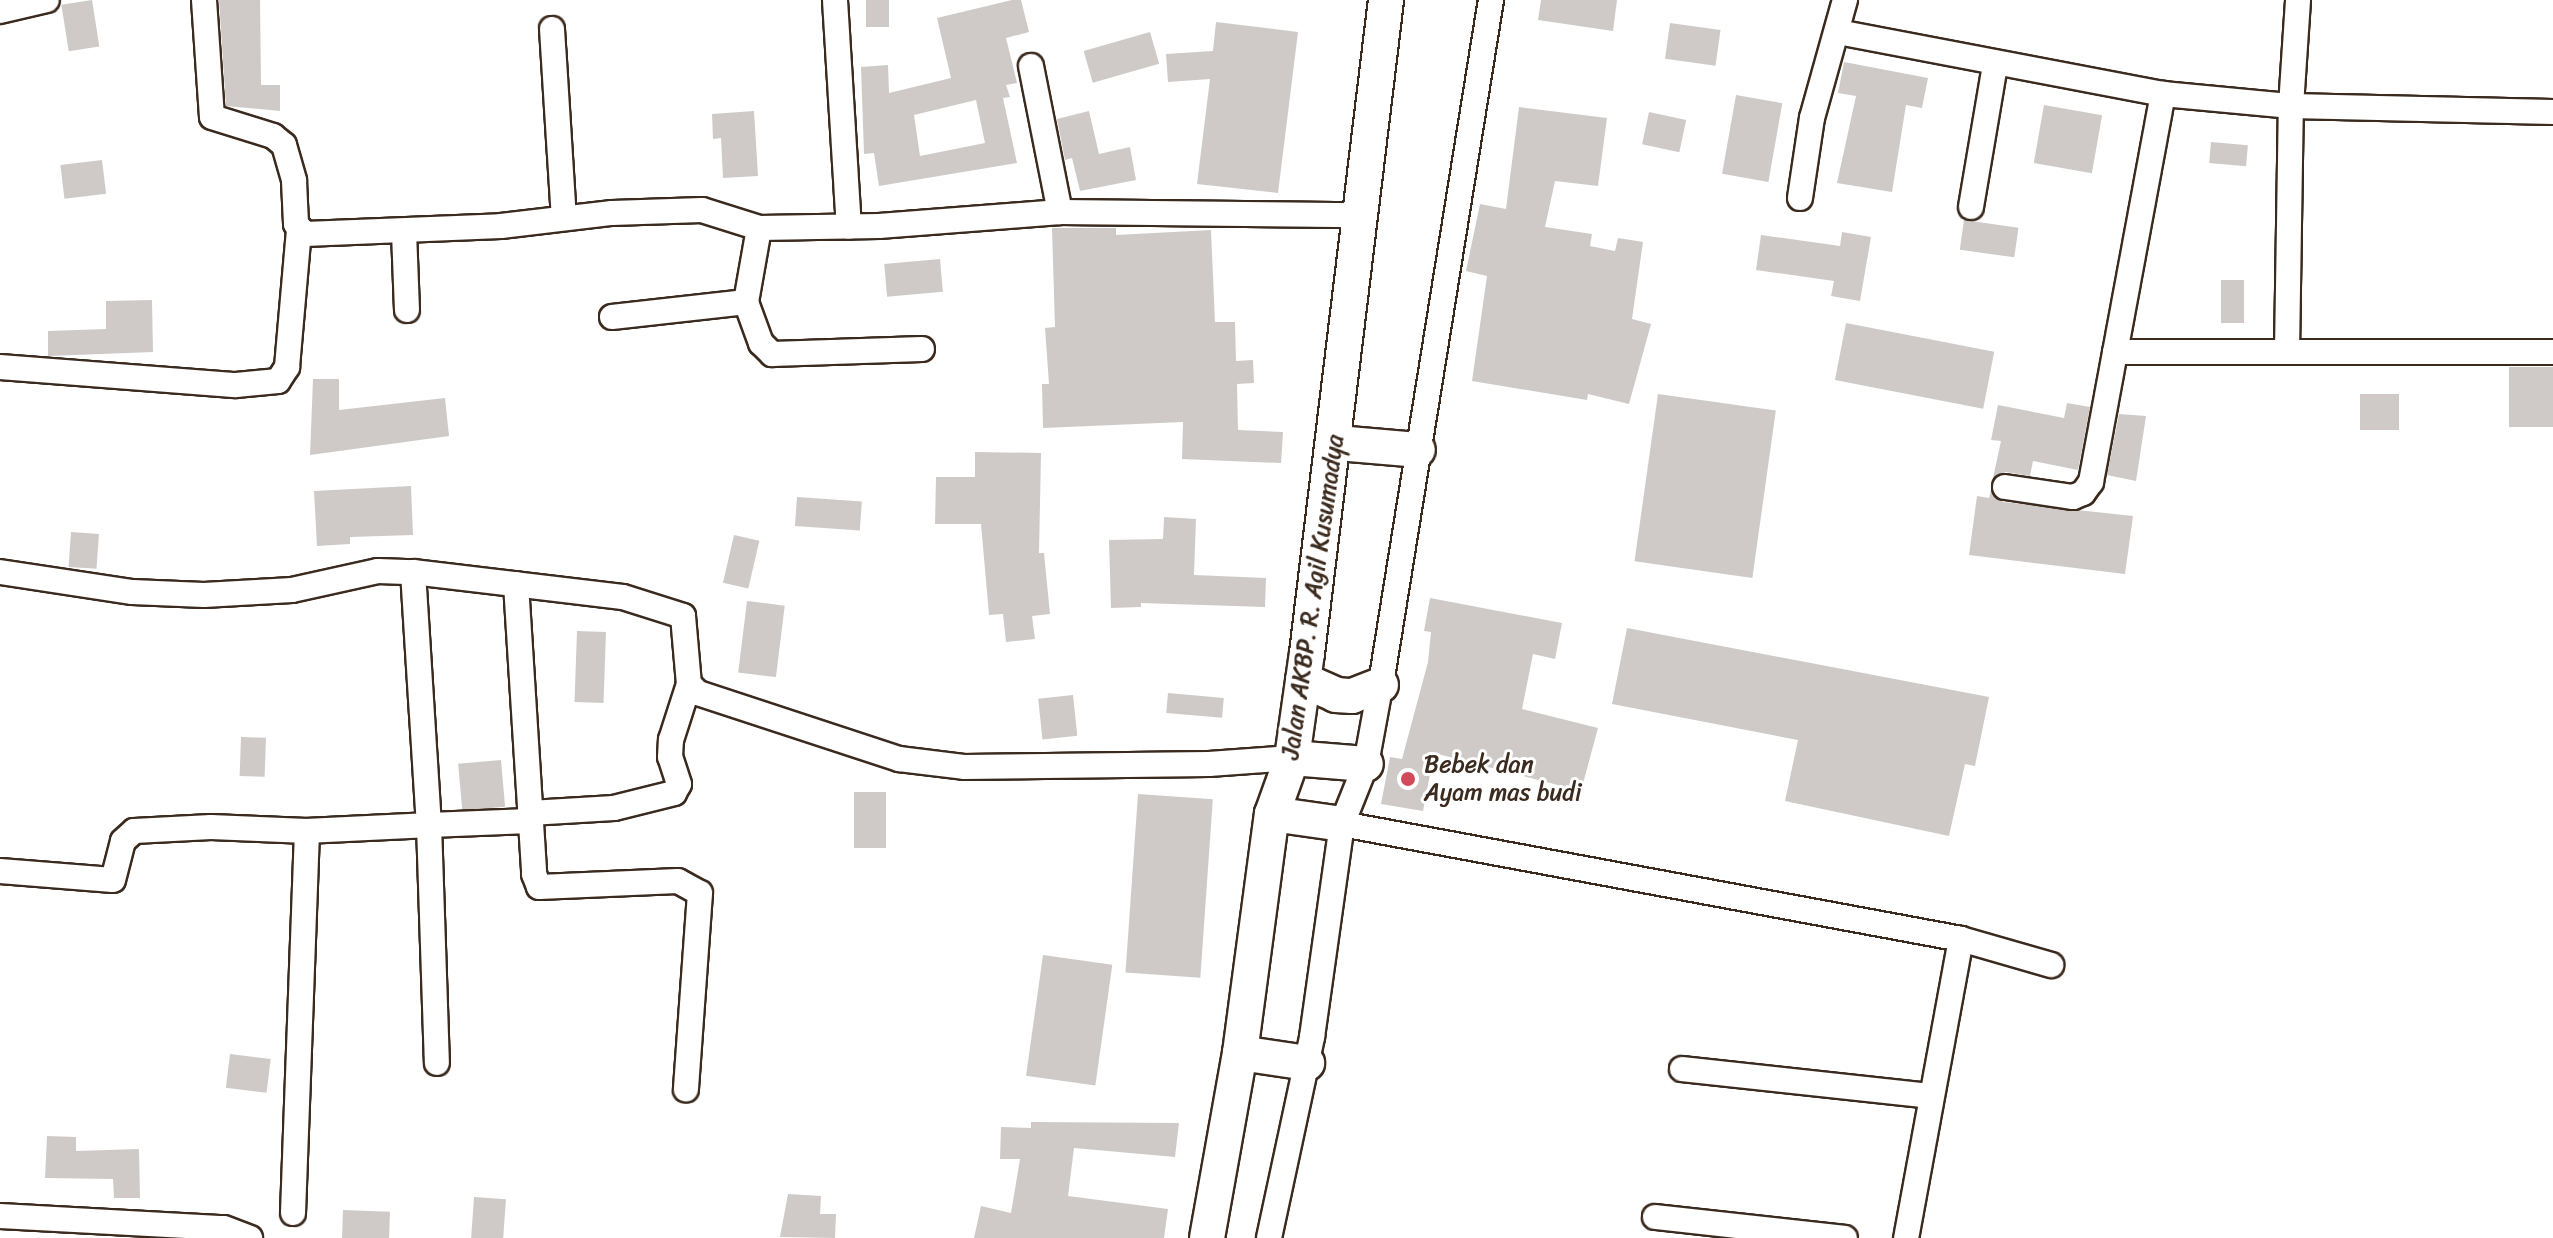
<!DOCTYPE html>
<html>
<head>
<meta charset="utf-8">
<style>
	body { margin:0 }
	#map { position:relative; width:2553px; height:1238px; overflow:hidden; background:#fff; font-family:Sriracha,sans-serif }
	div>[style] { position:absolute }
	.building>* { inset:0; background:#cfcac7; transform-origin:0 0 }
	.roads { filter:drop-shadow(2px 0 #3b2a1e) drop-shadow(-2px 0 #3b2a1e) drop-shadow(0 2px #3b2a1e) drop-shadow(0 -2px #3b2a1e) }
	.minor>* { height:24px; margin:-12px; padding:0 12px; transform-origin:12px; border-radius:12px; background:#fff }
	.secondary>* { height:34px; margin:-17px; padding:0 17px; transform-origin:17px; border-radius:17px; background:#fff }
	.dots>* { width:22px; height:22px; translate:-50% -50%; box-sizing:border-box; border:4px solid #fff; border-radius:50% }
	span { translate:-50% -50%; white-space:nowrap; text-align:center; line-height:1.15; -webkit-text-stroke:6px #fff; paint-order:stroke }
	.street-label { font-size:24px; color:#3b2a1e }
	.poi-label { font-size:24px; color:#3b2a1e }
	.left { translate:0 -50%; text-align:left }
</style>
</head>
<body>
<div id="map">
	<div class="building">
		<div style="left:92px;top:0;width:47px;height:31px;rotate:81deg"></div>
		<div style="clip-path:polygon(219px 0,260px 0,261px 85px,280px 85px,280px 111px,226px 106px)"></div>
		<div style="left:866px;top:0;width:23px;height:27px"></div>
		<div style="clip-path:polygon(evenodd,1012px 0,1021px 0,1029px 32px,1006px 38px,1017px 83px,1006px 85px,1010px 97px,1003px 98px,1017px 163px,879px 186px,874px 153px,864px 154px,861px 67px,888px 65px,889px 93px,951px 78px,937px 18px,1012px 0,976px 100px,985px 143px,920px 156px,914px 115px,976px 100px)"></div>
		<div style="clip-path:polygon(1541px 0,1617px 0,1613px 31px,1538px 20px)"></div>
		<div style="clip-path:polygon(1216px 22px,1298px 32px,1278px 193px,1197px 184px,1210px 79px,1168px 82px,1166px 54px,1213px 51px)"></div>
		<div style="left:1670px;top:23px;width:51px;height:36px;rotate:8deg"></div>
		<div style="left:1150px;top:32px;width:33px;height:69px;rotate:74deg"></div>
		<div style="clip-path:polygon(1844px 62px,1928px 78px,1922px 108px,1906px 105px,1892px 192px,1837px 183px,1856px 96px,1838px 93px)"></div>
		<div style="left:1736px;top:95px;width:47px;height:80px;rotate:10deg"></div>
		<div style="left:2044px;top:105px;width:59px;height:59px;rotate:10deg"></div>
		<div style="clip-path:polygon(1519px 107px,1607px 118px,1598px 186px,1555px 181px,1545px 227px,1592px 234px,1590px 246px,1615px 251px,1618px 238px,1643px 242px,1632px 319px,1651px 324px,1629px 404px,1588px 394px,1587px 400px,1472px 381px,1487px 276px,1466px 271px,1480px 204px,1506px 209px)"></div>
		<div style="clip-path:polygon(754px 111px,758px 176px,723px 178px,721px 138px,713px 139px,712px 114px)"></div>
		<div style="clip-path:polygon(1089px 111px,1099px 154px,1130px 147px,1136px 180px,1080px 191px,1072px 158px,1065px 160px,1057px 119px)"></div>
		<div style="left:1649px;top:112px;width:38px;height:33px;rotate:12deg"></div>
		<div style="left:2211px;top:142px;width:37px;height:21px;rotate:5deg"></div>
		<div style="left:102px;top:160px;width:34px;height:42px;rotate:83deg"></div>
		<div style="left:1964px;top:220px;width:55px;height:30px;rotate:8deg"></div>
		<div style="clip-path:polygon(1052px 228px,1116px 228px,1116px 235px,1211px 230px,1215px 322px,1235px 322px,1236px 361px,1253px 360px,1254px 383px,1237px 384px,1238px 430px,1283px 432px,1281px 463px,1182px 459px,1183px 422px,1043px 428px,1042px 384px,1049px 384px,1045px 328px,1055px 327px)"></div>
		<div style="clip-path:polygon(1842px 232px,1871px 237px,1860px 301px,1831px 296px,1834px 281px,1756px 270px,1761px 235px,1840px 246px)"></div>
		<div style="left:940px;top:259px;width:33px;height:56px;rotate:85deg"></div>
		<div style="left:2221px;top:280px;width:23px;height:43px"></div>
		<div style="clip-path:polygon(152px 300px,153px 352px,48px 356px,48px 331px,106px 329px,106px 301px)"></div>
		<div style="left:1846px;top:323px;width:151px;height:58px;rotate:11deg"></div>
		<div style="left:2509px;top:367px;width:44px;height:60px"></div>
		<div style="clip-path:polygon(313px 379px,339px 379px,339px 410px,445px 398px,449px 436px,310px 455px)"></div>
		<div style="left:1658px;top:394px;width:119px;height:169px;rotate:8deg"></div>
		<div style="left:2360px;top:394px;width:39px;height:36px"></div>
		<div style="clip-path:polygon(2067px 403px,2090px 407px,2078px 470px,2033px 461px,2030px 476px,2006px 472px,1993px 478px,2001px 441px,1991px 440px,1998px 405px,2064px 418px)"></div>
		<div style="clip-path:polygon(2119px 414px,2146px 416px,2136px 481px,2107px 475px)"></div>
		<div style="clip-path:polygon(975px 452px,1041px 453px,1039px 553px,1044px 553px,1050px 614px,1032px 616px,1035px 639px,1006px 642px,1003px 614px,989px 615px,981px 524px,935px 524px,936px 477px,975px 477px)"></div>
		<div style="clip-path:polygon(411px 486px,413px 535px,350px 537px,350px 544px,317px 546px,314px 491px)"></div>
		<div style="clip-path:polygon(1991px 490px,2003px 502px,2133px 516px,2125px 574px,1969px 555px,1977px 496px,1989px 498px)"></div>
		<div style="left:797px;top:497px;width:65px;height:29px;rotate:4deg"></div>
		<div style="clip-path:polygon(1164px 517px,1196px 519px,1194px 575px,1266px 578px,1265px 607px,1141px 603px,1141px 607px,1111px 608px,1109px 540px,1163px 539px)"></div>
		<div style="left:71px;top:532px;width:28px;height:35px;rotate:4deg"></div>
		<div style="left:734px;top:535px;width:26px;height:49px;rotate:13deg"></div>
		<div style="clip-path:polygon(1430px 598px,1562px 623px,1555px 659px,1533px 654px,1522px 709px,1598px 728px,1581px 791px,1434px 753px,1423px 811px,1381px 804px,1390px 757px,1402px 759px,1428px 662px,1431px 632px,1424px 631px)"></div>
		<div style="left:747px;top:601px;width:38px;height:72px;rotate:7deg"></div>
		<div style="clip-path:polygon(1627px 628px,1989px 697px,1975px 766px,1965px 764px,1949px 836px,1785px 801px,1798px 740px,1612px 704px)"></div>
		<div style="left:577px;top:631px;width:29px;height:71px;rotate:2deg"></div>
		<div style="left:1168px;top:693px;width:56px;height:20px;rotate:5deg"></div>
		<div style="left:1073px;top:695px;width:41px;height:35px;rotate:84deg"></div>
		<div style="left:241px;top:737px;width:25px;height:39px;rotate:2deg"></div>
		<div style="left:501px;top:760px;width:47px;height:43px;rotate:85deg"></div>
		<div style="left:854px;top:792px;width:32px;height:56px"></div>
		<div style="left:1138px;top:794px;width:75px;height:179px;rotate:4deg"></div>
		<div style="left:1043px;top:955px;width:70px;height:122px;rotate:8deg"></div>
		<div style="left:230px;top:1054px;width:41px;height:34px;rotate:7deg"></div>
		<div style="clip-path:polygon(1031px 1122px,1179px 1123px,1175px 1157px,1074px 1148px,1068px 1196px,1168px 1209px,1164px 1238px,974px 1238px,981px 1206px,1011px 1213px,1020px 1159px,1000px 1159px,1001px 1127px,1031px 1128px)"></div>
		<div style="clip-path:polygon(47px 1136px,76px 1137px,76px 1151px,139px 1149px,140px 1198px,114px 1198px,113px 1179px,45px 1178px)"></div>
		<div style="clip-path:polygon(788px 1194px,821px 1196px,820px 1214px,836px 1214px,835px 1238px,780px 1237px)"></div>
		<div style="left:474px;top:1197px;width:32px;height:41px;rotate:4deg"></div>
		<div style="left:343px;top:1210px;width:47px;height:28px;rotate:2deg"></div>
	</div>
	<div class="roads">
		<div class="minor">
			<div style="left:204px;top:0;width:117px;rotate:86.1deg"></div>
			<div style="left:212px;top:117px;width:64px;rotate:17.3deg"></div>
			<div style="left:273px;top:136px;width:14px;rotate:39deg"></div>
			<div style="left:284px;top:145px;width:37px;rotate:74deg"></div>
			<div style="left:294px;top:181px;width:43px;rotate:87.3deg"></div>
			<div style="left:296px;top:224px;width:13px;rotate:48deg"></div>
			<div style="left:305px;top:234px;width:196px;rotate:-2.3deg"></div>
			<div style="left:501px;top:226px;width:112px;rotate:-6.7deg"></div>
			<div style="left:612px;top:213px;width:90px;rotate:-1.9deg"></div>
			<div style="left:702px;top:210px;width:60px;rotate:17.5deg"></div>
			<div style="left:759px;top:228px;width:120px;rotate:-1deg"></div>
			<div style="left:879px;top:226px;width:182px;rotate:-4.4deg"></div>
			<div style="left:1060px;top:212px;width:300px;rotate:0.6deg"></div>
			<div style="left:835px;top:0;width:227px;rotate:86.5deg"></div>
			<div style="left:0;top:11px;width:48px;rotate:-13.2deg"></div>
			<div style="left:552px;top:29px;width:189px;rotate:86.4deg"></div>
			<div style="left:1838px;top:32px;width:331px;rotate:10.8deg"></div>
			<div style="left:2163px;top:94px;width:129px;rotate:5.4deg"></div>
			<div style="left:2291px;top:106px;width:262px;rotate:1.3deg"></div>
			<div style="left:1031px;top:66px;width:149px;rotate:78.8deg"></div>
			<div style="left:1800px;top:198px;width:81px;rotate:-81.5deg"></div>
			<div style="left:1812px;top:118px;width:123px;rotate:-74.4deg"></div>
			<div style="left:1971px;top:207px;width:144px;rotate:-80.4deg"></div>
			<div style="left:404px;top:232px;width:78px;rotate:87.8deg"></div>
			<div style="left:746px;top:302px;width:44px;rotate:69.9deg"></div>
			<div style="left:761px;top:343px;width:16px;rotate:45deg"></div>
			<div style="left:772px;top:354px;width:150px;rotate:-1.9deg"></div>
			<div style="left:612px;top:317px;width:135px;rotate:-6.4deg"></div>
			<div style="left:746px;top:302px;width:75px;rotate:-80deg"></div>
			<div style="left:2115px;top:352px;width:438px"></div>
			<div style="left:2287px;top:352px;width:246px;rotate:-89.1deg"></div>
			<div style="left:2291px;top:106px;width:106px;rotate:-86.2deg"></div>
			<div style="left:0;top:367px;width:237px;rotate:4.4deg"></div>
			<div style="left:236px;top:385px;width:42px;rotate:-5.4deg"></div>
			<div style="left:278px;top:381px;width:17px;rotate:-57deg"></div>
			<div style="left:287px;top:367px;width:139px;rotate:-85deg"></div>
			<div style="left:2005px;top:487px;width:69px;rotate:8.4deg"></div>
			<div style="left:2073px;top:497px;width:11px;rotate:-22deg"></div>
			<div style="left:2083px;top:493px;width:14px;rotate:-54deg"></div>
			<div style="left:2091px;top:482px;width:395px;rotate:-79.5deg"></div>
			<div style="left:0;top:572px;width:134px;rotate:8.6deg"></div>
			<div style="left:132px;top:592px;width:72px;rotate:2.4deg"></div>
			<div style="left:204px;top:595px;width:88px;rotate:-3.3deg"></div>
			<div style="left:292px;top:590px;width:88px;rotate:-12.5deg"></div>
			<div style="left:378px;top:571px;width:35px;rotate:2deg"></div>
			<div style="left:413px;top:572px;width:211px;rotate:6.8deg"></div>
			<div style="left:623px;top:597px;width:63px;rotate:17.6deg"></div>
			<div style="left:683px;top:616px;width:68px;rotate:85deg"></div>
			<div style="left:689px;top:684px;width:13px;rotate:45deg"></div>
			<div style="left:698px;top:693px;width:212px;rotate:18.2deg"></div>
			<div style="left:899px;top:759px;width:65px;rotate:7deg"></div>
			<div style="left:964px;top:767px;width:245px;rotate:-0.7deg"></div>
			<div style="left:1209px;top:764px;width:83px;rotate:-4.1deg"></div>
			<div style="left:413px;top:572px;width:254px;rotate:86.4deg"></div>
			<div style="left:429px;top:825px;width:101px;rotate:-2.3deg"></div>
			<div style="left:516px;top:584px;width:291px;rotate:86.4deg"></div>
			<div style="left:534px;top:874px;width:14px;rotate:69deg"></div>
			<div style="left:539px;top:887px;width:139px;rotate:-2.5deg"></div>
			<div style="left:678px;top:881px;width:25px;rotate:29deg"></div>
			<div style="left:700px;top:893px;width:197px;rotate:94.1deg"></div>
			<div style="left:530px;top:813px;width:84px;rotate:-3.4deg"></div>
			<div style="left:614px;top:808px;width:62px;rotate:-14deg"></div>
			<div style="left:674px;top:793px;width:10px;rotate:-61deg"></div>
			<div style="left:679px;top:784px;width:28px;rotate:-108deg"></div>
			<div style="left:670px;top:757px;width:17px;rotate:-87deg"></div>
			<div style="left:671px;top:740px;width:59px;rotate:-72.2deg"></div>
			<div style="left:1342px;top:824px;width:630px;rotate:10.52deg"></div>
			<div style="left:1961px;top:939px;width:304px;rotate:100.4deg"></div>
			<div style="left:0;top:871px;width:113px;rotate:4.6deg"></div>
			<div style="left:113px;top:880px;width:40px;rotate:-75.6deg"></div>
			<div style="left:123px;top:841px;width:15px;rotate:-42deg"></div>
			<div style="left:134px;top:831px;width:77px;rotate:-3deg"></div>
			<div style="left:211px;top:827px;width:96px;rotate:2.4deg"></div>
			<div style="left:1961px;top:939px;width:94px;rotate:16.1deg"></div>
			<div style="left:1682px;top:1069px;width:251px;rotate:6.2deg"></div>
			<div style="left:293px;top:1213px;width:382px;rotate:-87.9deg"></div>
			<div style="left:307px;top:831px;width:122px;rotate:-2.8deg"></div>
			<div style="left:429px;top:825px;width:238px;rotate:88.1deg"></div>
			<div style="left:0;top:1216px;width:224px;rotate:3.1deg"></div>
			<div style="left:224px;top:1228px;width:28px;rotate:21deg"></div>
			<div style="left:1655px;top:1217px;width:191px;rotate:6.3deg"></div>
			<div style="left:1269px;top:1238px;width:206px;rotate:-77.9deg"></div>
			<div style="left:1312px;top:1037px;width:215px;rotate:-82deg"></div>
			<div style="left:1342px;top:824px;width:65px;rotate:-68.2deg"></div>
			<div style="left:1366px;top:764px;width:95px;rotate:-79.6deg"></div>
			<div style="left:1383px;top:671px;width:680px;rotate:-80.86deg"></div>
		</div>
		<div class="secondary">
			<div style="left:1337px;top:443px;width:81px;rotate:4.9deg"></div>
			<div style="left:1303px;top:680px;width:36px;rotate:24deg"></div>
			<div style="left:1336px;top:695px;width:16px;rotate:4deg"></div>
			<div style="left:1352px;top:696px;width:31px;rotate:-21deg"></div>
			<div style="left:1292px;top:758px;width:74px;rotate:4.6deg"></div>
			<div style="left:1272px;top:814px;width:71px;rotate:8.1deg"></div>
			<div style="left:1240px;top:1053px;width:68px;rotate:8.5deg"></div>
			<div style="left:1207px;top:1238px;width:188px;rotate:-79.9deg"></div>
			<div style="left:1240px;top:1053px;width:241px;rotate:-82.4deg"></div>
			<div style="left:1272px;top:814px;width:59px;rotate:-70.3deg"></div>
			<div style="left:1292px;top:758px;width:106px;rotate:-81.9deg"></div>
			<div style="left:1307px;top:653px;width:658px;rotate:-83.1deg"></div>
		</div>
	</div>
	<div class="dots">
		<div style="left:1408px;top:779px;background:#d1495b"></div>
	</div>
	<div class="street-label">
		<span style="left:1313px;top:597px;rotate:-82deg">Jalan AKBP. R. Agil Kusumadya</span>
	</div>
	<div class="poi-label">
		<span class="left" style="left:1424px;top:779px">Bebek dan<br>Ayam mas budi</span>
	</div>
</div>
</body>
</html>
